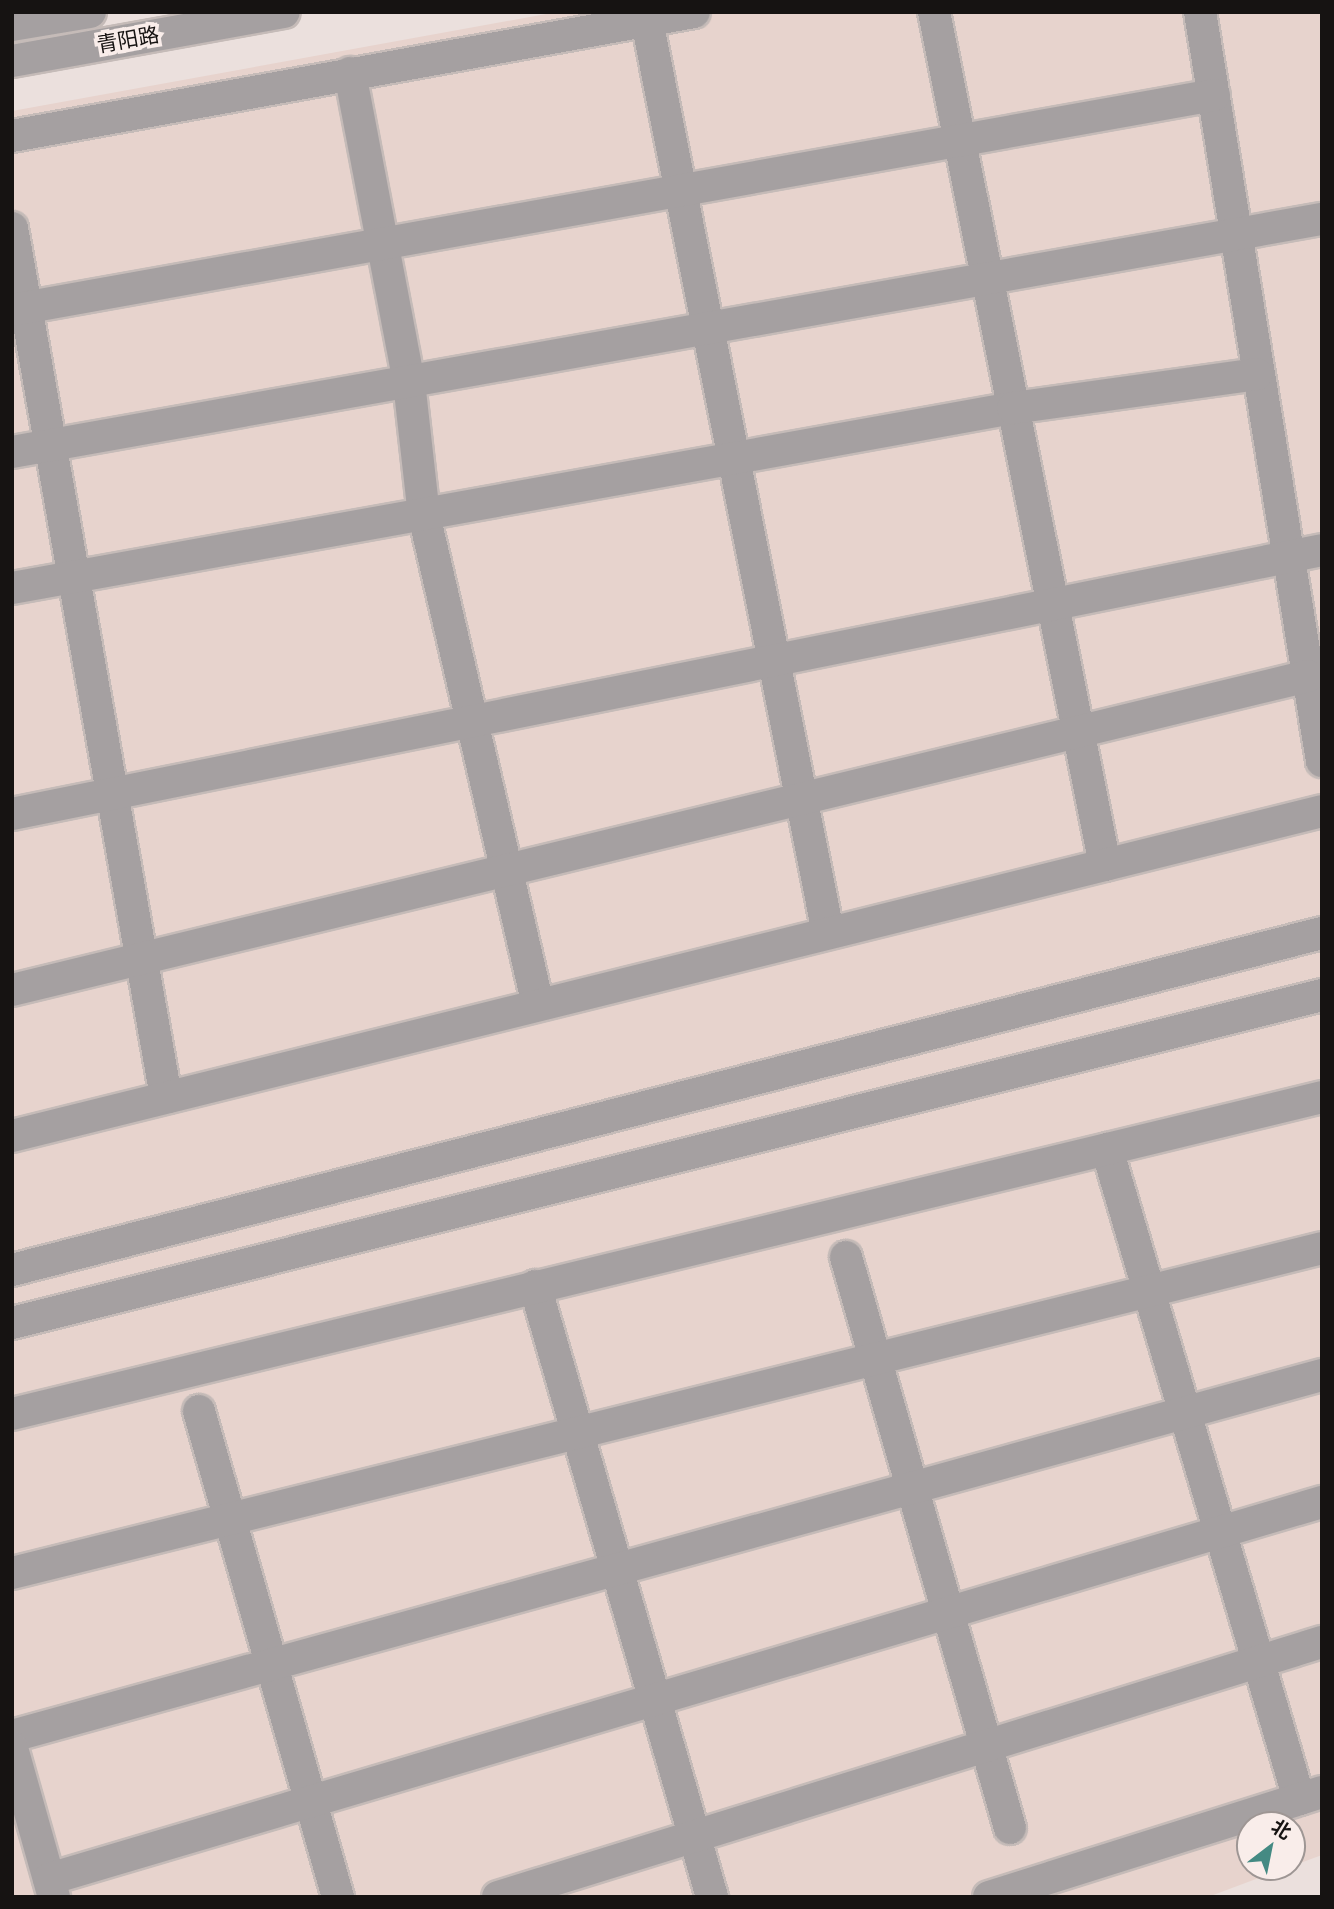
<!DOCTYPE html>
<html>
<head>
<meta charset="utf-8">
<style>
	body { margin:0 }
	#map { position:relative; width:1334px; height:1909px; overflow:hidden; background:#ebe0dd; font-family:"Space Grotesk","Noto Sans SC",sans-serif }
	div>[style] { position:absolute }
	.built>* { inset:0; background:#e7d3cd }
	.roads { filter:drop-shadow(2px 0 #c5bbb8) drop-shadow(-2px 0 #c5bbb8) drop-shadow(0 2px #c5bbb8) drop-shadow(0 -2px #c5bbb8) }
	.minor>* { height:32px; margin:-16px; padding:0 16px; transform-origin:16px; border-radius:16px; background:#a5a0a1 }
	span { translate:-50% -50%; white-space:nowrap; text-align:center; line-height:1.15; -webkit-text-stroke:7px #f9edea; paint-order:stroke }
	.street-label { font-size:21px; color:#161312 }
	.frame { position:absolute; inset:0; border:14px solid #161312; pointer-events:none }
	.north { position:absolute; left:1236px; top:1811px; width:70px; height:70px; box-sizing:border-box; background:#f9edea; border:2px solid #9e9694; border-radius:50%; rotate:32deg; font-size:19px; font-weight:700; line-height:28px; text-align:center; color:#161312 }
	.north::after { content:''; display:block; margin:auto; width:24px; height:32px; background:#448a83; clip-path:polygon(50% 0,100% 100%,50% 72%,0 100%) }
</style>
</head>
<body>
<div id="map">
	<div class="built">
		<div style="clip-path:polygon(557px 12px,1322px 12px,1322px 1855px,1292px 1866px,1292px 1825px,1250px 1825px,1250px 1867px,1288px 1867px,1208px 1897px,12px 1897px,12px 111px)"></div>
	</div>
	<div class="roads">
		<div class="minor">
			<div style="left:934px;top:12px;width:870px;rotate:78.66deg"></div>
			<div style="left:1200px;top:12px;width:759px;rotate:80.75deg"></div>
			<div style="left:647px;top:21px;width:930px;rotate:78.77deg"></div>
			<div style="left:12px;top:25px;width:79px;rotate:-9.5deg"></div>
			<div style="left:12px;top:61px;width:276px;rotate:-10.2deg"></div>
			<div style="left:350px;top:73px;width:315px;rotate:79.2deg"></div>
			<div style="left:409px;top:382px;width:134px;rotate:83.6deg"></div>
			<div style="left:424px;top:515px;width:503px;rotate:76.9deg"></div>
			<div style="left:12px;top:136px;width:693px;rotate:-10.3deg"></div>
			<div style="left:12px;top:228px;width:883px;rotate:79.95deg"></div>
			<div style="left:12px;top:310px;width:1221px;rotate:-10.14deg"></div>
			<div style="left:12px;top:452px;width:1331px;rotate:-10.09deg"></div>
			<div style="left:12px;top:588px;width:1017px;rotate:-10.19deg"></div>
			<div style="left:1013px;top:408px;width:246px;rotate:-7.9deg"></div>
			<div style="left:12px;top:814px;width:1336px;rotate:-11.39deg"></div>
			<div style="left:12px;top:990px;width:1333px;rotate:-13.62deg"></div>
			<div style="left:12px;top:1136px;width:1350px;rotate:-13.93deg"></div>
			<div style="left:1107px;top:1149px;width:678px;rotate:73.54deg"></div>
			<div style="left:846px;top:1257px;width:594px;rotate:73.98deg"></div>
			<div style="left:12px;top:1270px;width:1353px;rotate:-14.43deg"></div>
			<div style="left:535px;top:1286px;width:636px;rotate:73.84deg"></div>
			<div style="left:12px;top:1323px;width:1350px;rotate:-14.06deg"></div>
			<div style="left:199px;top:1411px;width:505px;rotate:74.04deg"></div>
			<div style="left:12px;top:1414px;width:1348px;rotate:-13.6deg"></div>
			<div style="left:12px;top:1573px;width:1350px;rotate:-13.93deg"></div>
			<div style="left:12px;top:1736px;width:1359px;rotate:-15.41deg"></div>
			<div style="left:12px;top:1748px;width:155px;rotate:74.3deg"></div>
			<div style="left:49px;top:1879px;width:1328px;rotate:-16.5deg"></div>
			<div style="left:498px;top:1897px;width:863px;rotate:-17.2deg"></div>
			<div style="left:989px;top:1897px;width:349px;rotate:-17.5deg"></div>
		</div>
	</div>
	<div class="street-label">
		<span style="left:128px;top:40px;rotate:-10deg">青阳路</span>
	</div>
	<div class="frame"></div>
	<div class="north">北</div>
</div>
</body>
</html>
